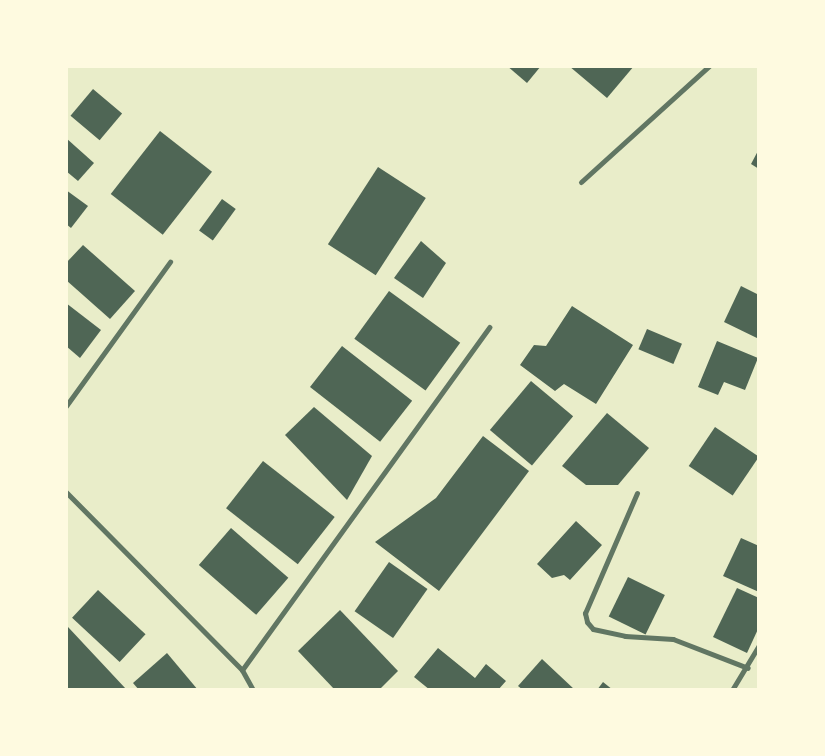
<!DOCTYPE html>
<html>
<head>
<meta charset="utf-8">
<style>
	body { margin:0 }
	#map { position:relative; width:825px; height:756px; overflow:hidden; background:#e9edc9; font-family:Lato,sans-serif }
	div>[style] { position:absolute }
	.building>* { inset:0; background:#4f6655; transform-origin:0 0 }
	.minor>* { height:5px; margin:-2.5px; padding:0 2.5px; transform-origin:2.5px; border-radius:2.5px; background:#617663 }
	span { translate:-50% -50%; white-space:nowrap; text-align:center; line-height:1.15; -webkit-text-stroke:4.5px #fefae0; paint-order:stroke }
	.frame { position:absolute; inset:0; border:68px solid #fefae0; pointer-events:none }
</style>
</head>
<body>
<div id="map">
	<div class="building">
		<div style="clip-path:polygon(507px 66px,541px 66px,527px 83px)"></div>
		<div style="clip-path:polygon(569px 66px,634px 66px,607px 98px)"></div>
		<div style="left:93px;top:89px;width:38px;height:35px;rotate:40deg"></div>
		<div style="left:160px;top:131px;width:66px;height:80px;rotate:38deg"></div>
		<div style="clip-path:polygon(66px 138px,94px 163px,78px 181px,66px 171px)"></div>
		<div style="clip-path:polygon(759px 149px,759px 169px,751px 164px)"></div>
		<div style="left:378px;top:167px;width:57px;height:92px;rotate:33deg"></div>
		<div style="clip-path:polygon(66px 190px,88px 206px,71px 228px,66px 224px)"></div>
		<div style="left:222px;top:199px;width:17px;height:39px;rotate:36deg"></div>
		<div style="clip-path:polygon(421px 241px,446px 263px,423px 298px,394px 278px)"></div>
		<div style="clip-path:polygon(83px 245px,135px 291px,110px 319px,66px 280px,66px 263px)"></div>
		<div style="clip-path:polygon(741px 286px,759px 295px,759px 339px,724px 322px)"></div>
		<div style="left:389px;top:291px;width:88px;height:59px;rotate:36deg"></div>
		<div style="clip-path:polygon(66px 303px,101px 330px,80px 358px,66px 346px)"></div>
		<div style="clip-path:polygon(572px 306px,633px 345px,596px 404px,564px 384px,555px 391px,520px 365px,534px 345px,546px 346px)"></div>
		<div style="left:647px;top:329px;width:38px;height:22px;rotate:23deg"></div>
		<div style="clip-path:polygon(717px 341px,758px 358px,745px 390px,724px 382px,718px 395px,698px 387px)"></div>
		<div style="left:342px;top:346px;width:89px;height:52px;rotate:38deg"></div>
		<div style="left:531px;top:381px;width:55px;height:64px;rotate:40deg"></div>
		<div style="clip-path:polygon(314px 407px,372px 456px,347px 500px,285px 435px)"></div>
		<div style="clip-path:polygon(607px 413px,649px 448px,618px 485px,586px 485px,562px 466px)"></div>
		<div style="left:715px;top:427px;width:53px;height:47px;rotate:34deg"></div>
		<div style="clip-path:polygon(483px 436px,529px 471px,439px 591px,375px 542px,436px 498px)"></div>
		<div style="left:263px;top:461px;width:91px;height:60px;rotate:38deg"></div>
		<div style="clip-path:polygon(576px 521px,602px 545px,570px 580px,564px 575px,552px 578px,537px 564px)"></div>
		<div style="left:231px;top:528px;width:76px;height:49px;rotate:41deg"></div>
		<div style="clip-path:polygon(741px 538px,759px 546px,759px 592px,723px 576px)"></div>
		<div style="left:389px;top:562px;width:47px;height:60px;rotate:35deg"></div>
		<div style="left:628px;top:577px;width:41px;height:44px;rotate:26deg"></div>
		<div style="clip-path:polygon(737px 588px,759px 598px,759px 627px,747px 653px,713px 637px)"></div>
		<div style="left:98px;top:590px;width:65px;height:38px;rotate:43deg"></div>
		<div style="clip-path:polygon(340px 610px,398px 671px,379px 690px,335px 690px,298px 651px)"></div>
		<div style="clip-path:polygon(68px 627px,126px 689px,126px 690px,66px 690px)"></div>
		<div style="clip-path:polygon(438px 648px,475px 678px,486px 664px,506px 681px,498px 690px,430px 690px,414px 677px)"></div>
		<div style="clip-path:polygon(167px 653px,198px 690px,139px 690px,133px 683px)"></div>
		<div style="clip-path:polygon(542px 659px,575px 690px,523px 690px,518px 686px)"></div>
		<div style="clip-path:polygon(603px 682px,613px 690px,597px 690px)"></div>
	</div>
	<div class="minor">
		<div style="left:581px;top:182px;width:173px;rotate:-42.2deg"></div>
		<div style="left:66px;top:406px;width:178px;rotate:-54.2deg"></div>
		<div style="left:66px;top:492px;width:250px;rotate:45.3deg"></div>
		<div style="left:242px;top:670px;width:23px;rotate:61deg"></div>
		<div style="left:637px;top:493px;width:131px;rotate:113.4deg"></div>
		<div style="left:585px;top:613px;width:9px;rotate:77deg"></div>
		<div style="left:587px;top:622px;width:9px;rotate:49deg"></div>
		<div style="left:593px;top:629px;width:33px;rotate:12deg"></div>
		<div style="left:625px;top:636px;width:48px;rotate:3.6deg"></div>
		<div style="left:673px;top:639px;width:80px;rotate:21.1deg"></div>
		<div style="left:242px;top:670px;width:423px;rotate:-54.2deg"></div>
		<div style="left:732px;top:690px;width:52px;rotate:-59deg"></div>
	</div>
	<div class="frame"></div>
</div>
</body>
</html>
